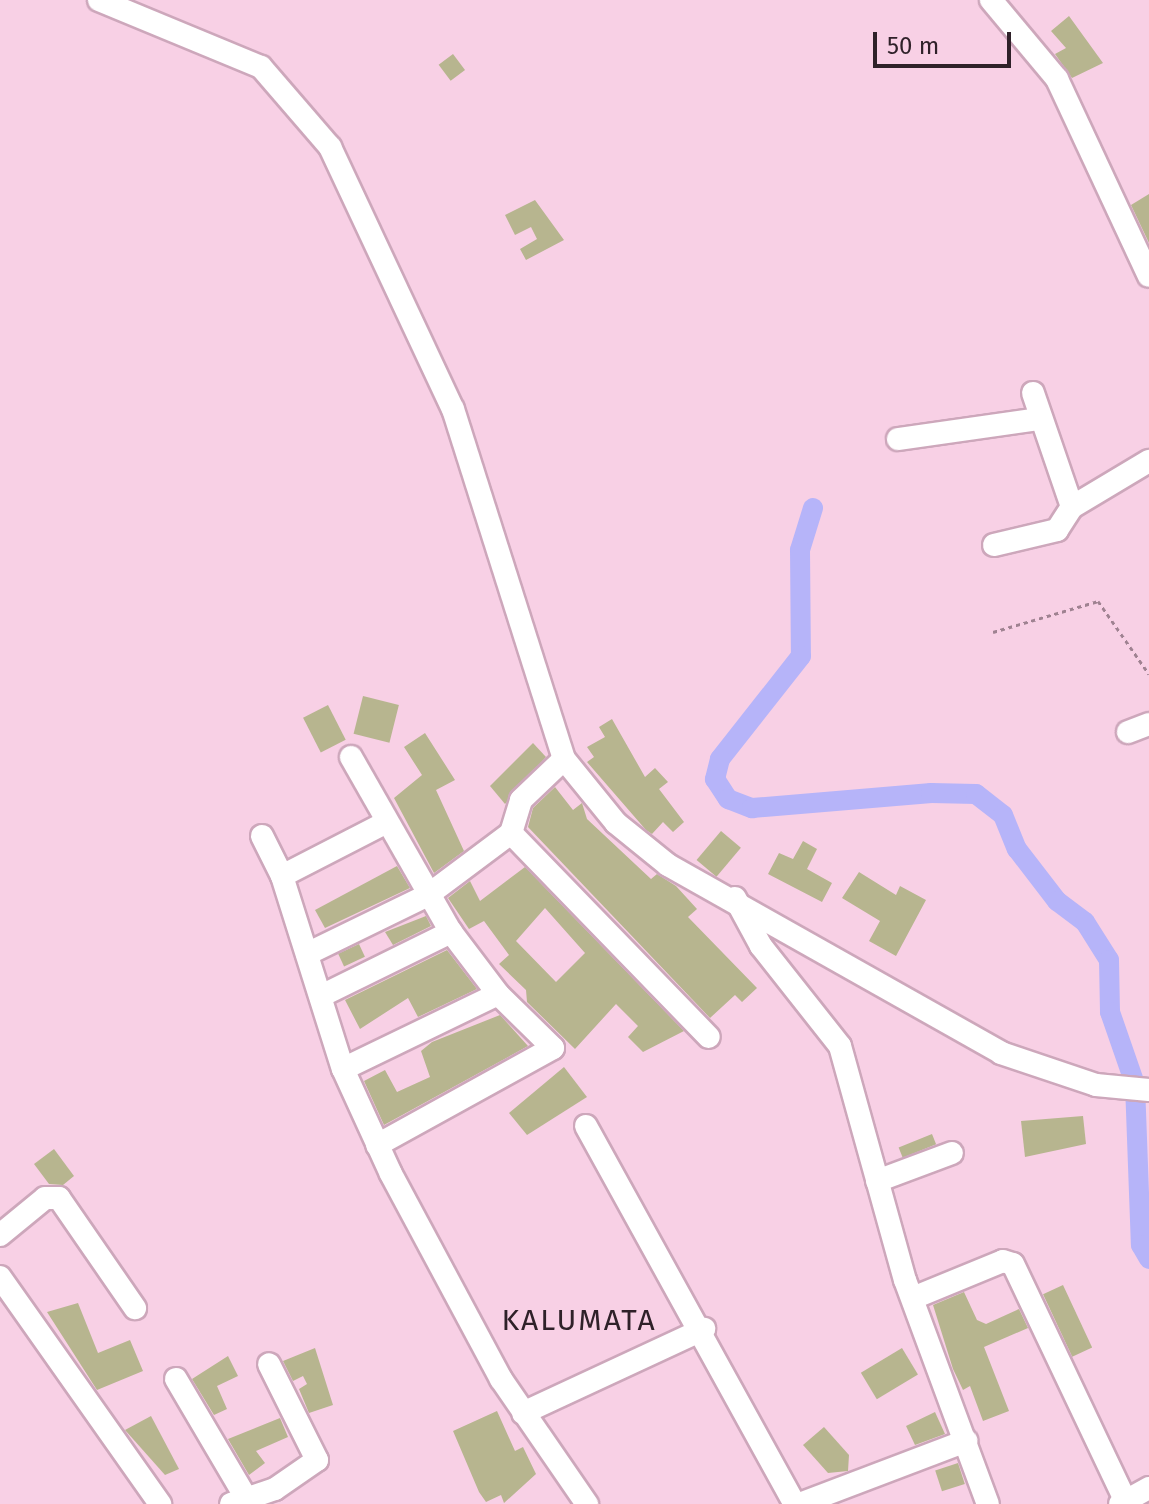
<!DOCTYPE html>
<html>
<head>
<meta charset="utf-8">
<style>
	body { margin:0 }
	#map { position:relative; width:1149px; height:1504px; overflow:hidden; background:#f8d0e5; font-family:"Fira Sans",sans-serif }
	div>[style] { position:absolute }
	.canal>* { height:20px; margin:-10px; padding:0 10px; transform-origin:10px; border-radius:10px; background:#b6b4f9 }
	.building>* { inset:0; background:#b7b58f; transform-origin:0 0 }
	.path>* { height:3px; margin-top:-1.5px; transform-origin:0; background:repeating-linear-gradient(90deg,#9f8291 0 4px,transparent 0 8px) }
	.roads { filter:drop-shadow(2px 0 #cda7bb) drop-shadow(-2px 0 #cda7bb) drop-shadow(0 2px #cda7bb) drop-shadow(0 -2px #cda7bb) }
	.minor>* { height:22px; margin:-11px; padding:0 11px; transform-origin:11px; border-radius:11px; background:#fff }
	span { translate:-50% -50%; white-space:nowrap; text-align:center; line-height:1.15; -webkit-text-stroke:7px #f8d0e5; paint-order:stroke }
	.quarter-label { font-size:30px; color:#2f2129; letter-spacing:2px }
	.scale { position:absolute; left:873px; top:32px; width:138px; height:36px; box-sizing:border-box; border:4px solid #2f2129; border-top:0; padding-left:10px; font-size:24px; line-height:28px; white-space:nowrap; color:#2f2129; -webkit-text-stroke:6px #f8d0e5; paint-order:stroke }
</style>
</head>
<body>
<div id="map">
	<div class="canal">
		<div style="left:813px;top:508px;width:44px;rotate:107.2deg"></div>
		<div style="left:800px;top:550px;width:106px;rotate:89.5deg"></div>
		<div style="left:801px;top:656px;width:131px;rotate:128.2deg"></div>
		<div style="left:720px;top:759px;width:21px;rotate:104deg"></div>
		<div style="left:715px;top:779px;width:24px;rotate:57deg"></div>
		<div style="left:728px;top:799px;width:26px;rotate:21deg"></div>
		<div style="left:752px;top:808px;width:180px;rotate:-4.8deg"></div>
		<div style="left:931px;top:793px;width:45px;rotate:1.3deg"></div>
		<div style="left:976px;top:794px;width:34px;rotate:38deg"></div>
		<div style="left:1003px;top:815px;width:37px;rotate:68deg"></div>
		<div style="left:1017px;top:849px;width:66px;rotate:52.4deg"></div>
		<div style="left:1057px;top:901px;width:35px;rotate:37deg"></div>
		<div style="left:1085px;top:922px;width:45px;rotate:57.7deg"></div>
		<div style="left:1109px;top:960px;width:52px;rotate:88.9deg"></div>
		<div style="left:1110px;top:1012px;width:76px;rotate:70.9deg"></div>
		<div style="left:1135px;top:1084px;width:161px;rotate:87.9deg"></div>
		<div style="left:1141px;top:1245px;width:16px;rotate:60deg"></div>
	</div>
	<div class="building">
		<div style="clip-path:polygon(1069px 16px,1103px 63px,1072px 78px,1055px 54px,1066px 48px,1051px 31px)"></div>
		<div style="left:453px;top:54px;width:20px;height:18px;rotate:53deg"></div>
		<div style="clip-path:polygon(1149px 194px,1149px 243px,1131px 205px)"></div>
		<div style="clip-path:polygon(535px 200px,564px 240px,526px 260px,520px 249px,537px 239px,531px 227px,515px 235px,505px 215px)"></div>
		<div style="left:363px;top:696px;width:37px;height:39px;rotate:14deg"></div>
		<div style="left:328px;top:705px;width:39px;height:28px;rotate:63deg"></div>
		<div style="clip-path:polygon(612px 719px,645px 777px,655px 768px,668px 782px,659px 789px,684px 822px,673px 832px,663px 822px,652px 834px,646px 830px,587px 762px,594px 757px,587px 747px,605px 737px,599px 727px)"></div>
		<div style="clip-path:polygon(425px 733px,455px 780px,436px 790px,464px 851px,434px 873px,394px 798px,422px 775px,404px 747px)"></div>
		<div style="clip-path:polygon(533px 743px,546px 757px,505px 804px,490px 786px)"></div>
		<div style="clip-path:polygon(555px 787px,573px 810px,582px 803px,587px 819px,651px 879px,657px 874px,676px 886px,697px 909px,688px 917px,757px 988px,742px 1002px,735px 995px,710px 1018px,528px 827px,533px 808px)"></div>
		<div style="left:721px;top:831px;width:26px;height:38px;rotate:40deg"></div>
		<div style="clip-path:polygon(803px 841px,817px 849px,807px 869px,832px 883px,822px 902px,768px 874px,779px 853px,793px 859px)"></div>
		<div style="clip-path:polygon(397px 866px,410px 888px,325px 928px,315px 910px)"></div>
		<div style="clip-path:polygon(evenodd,525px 867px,684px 1031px,643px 1052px,628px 1037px,638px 1026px,616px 1004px,575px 1049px,527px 1002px,526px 990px,499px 964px,509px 955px,484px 921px,469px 929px,448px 898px,470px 881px,480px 901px,525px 867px,545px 908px,585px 953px,556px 982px,516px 941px,545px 908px)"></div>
		<div style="clip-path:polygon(859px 872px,896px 895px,900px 886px,926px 900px,896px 956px,869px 941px,880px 921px,842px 898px)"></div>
		<div style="clip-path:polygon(426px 916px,431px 926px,393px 945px,385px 932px)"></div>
		<div style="left:359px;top:944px;width:14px;height:23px;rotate:65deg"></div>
		<div style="clip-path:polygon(447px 950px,477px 989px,418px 1017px,408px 998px,360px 1029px,345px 1000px)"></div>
		<div style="clip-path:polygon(500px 1015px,528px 1046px,384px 1125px,364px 1081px,385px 1070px,397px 1092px,430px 1077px,421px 1051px,432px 1042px)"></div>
		<div style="clip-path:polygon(564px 1067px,587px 1097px,527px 1135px,509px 1113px)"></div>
		<div style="clip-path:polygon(1083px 1116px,1086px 1144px,1025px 1157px,1021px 1121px)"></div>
		<div style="left:932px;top:1134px;width:11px;height:36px;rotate:68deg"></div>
		<div style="clip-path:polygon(54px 1149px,74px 1176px,63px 1185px,49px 1184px,34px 1164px)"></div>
		<div style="left:1063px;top:1285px;width:69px;height:22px;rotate:65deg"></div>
		<div style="clip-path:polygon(964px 1292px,977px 1320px,986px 1324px,1019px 1309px,1028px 1328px,984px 1347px,1009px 1411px,983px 1421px,970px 1386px,963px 1390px,953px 1369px,933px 1305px)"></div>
		<div style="clip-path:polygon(78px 1303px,98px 1353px,130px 1340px,143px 1371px,97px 1390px,47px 1312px)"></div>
		<div style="clip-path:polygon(315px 1348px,333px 1405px,309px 1413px,299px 1389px,307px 1384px,303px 1376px,293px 1381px,283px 1361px)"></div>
		<div style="left:902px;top:1348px;width:31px;height:48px;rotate:59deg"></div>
		<div style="clip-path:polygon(228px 1356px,238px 1376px,217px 1386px,227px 1409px,214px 1415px,192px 1379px)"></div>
		<div style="clip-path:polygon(497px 1411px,515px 1451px,523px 1447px,536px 1474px,504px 1503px,501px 1495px,486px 1502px,479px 1492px,453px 1431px)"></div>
		<div style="clip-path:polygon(935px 1412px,945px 1434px,915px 1445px,906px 1426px)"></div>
		<div style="clip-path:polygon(151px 1416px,179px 1469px,165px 1475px,125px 1430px)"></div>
		<div style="clip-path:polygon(280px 1418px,288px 1437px,256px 1451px,265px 1463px,249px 1475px,228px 1439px)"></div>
		<div style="clip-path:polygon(824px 1427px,849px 1455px,848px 1471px,828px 1473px,803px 1445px)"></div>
		<div style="left:958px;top:1463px;width:22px;height:24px;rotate:72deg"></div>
	</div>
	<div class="path">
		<div style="left:993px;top:632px;width:109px;rotate:-16.4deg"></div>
		<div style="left:1098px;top:601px;width:89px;rotate:55.1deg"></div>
	</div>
	<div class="roads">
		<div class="minor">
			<div style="left:99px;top:0;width:175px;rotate:22.5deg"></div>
			<div style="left:261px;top:67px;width:106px;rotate:49.2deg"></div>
			<div style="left:330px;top:147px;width:289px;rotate:64.9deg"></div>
			<div style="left:453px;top:409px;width:367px;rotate:72.4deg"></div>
			<div style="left:564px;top:759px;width:82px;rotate:50.9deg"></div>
			<div style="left:616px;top:823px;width:67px;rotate:38.9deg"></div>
			<div style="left:668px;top:865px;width:382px;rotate:29.4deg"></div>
			<div style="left:1001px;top:1053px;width:100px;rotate:18.6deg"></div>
			<div style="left:1096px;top:1085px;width:53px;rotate:5.4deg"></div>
			<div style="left:991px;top:0;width:103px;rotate:50.1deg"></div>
			<div style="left:1057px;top:79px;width:217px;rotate:65deg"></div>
			<div style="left:1033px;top:393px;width:120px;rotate:71.1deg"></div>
			<div style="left:898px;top:439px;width:141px;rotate:-8.1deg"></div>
			<div style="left:994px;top:545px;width:65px;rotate:-13.4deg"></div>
			<div style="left:1057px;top:530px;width:27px;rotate:-57deg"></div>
			<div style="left:1072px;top:507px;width:90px;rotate:-30.9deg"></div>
			<div style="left:1128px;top:732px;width:22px;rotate:-21deg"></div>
			<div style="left:351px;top:757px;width:202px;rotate:60.3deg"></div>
			<div style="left:451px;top:932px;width:78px;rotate:52.8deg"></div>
			<div style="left:498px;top:994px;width:77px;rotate:44.5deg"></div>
			<div style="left:553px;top:1048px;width:201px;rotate:151.1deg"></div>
			<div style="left:511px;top:833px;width:284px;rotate:45.9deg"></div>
			<div style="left:262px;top:836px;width:45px;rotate:63.4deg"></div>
			<div style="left:282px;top:876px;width:202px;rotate:72.5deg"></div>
			<div style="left:343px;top:1069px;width:115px;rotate:65.4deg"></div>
			<div style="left:391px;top:1174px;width:233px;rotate:61.8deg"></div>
			<div style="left:501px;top:1379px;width:152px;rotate:55.5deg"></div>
			<div style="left:282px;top:876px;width:118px;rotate:-27.2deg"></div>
			<div style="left:735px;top:898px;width:55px;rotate:61.6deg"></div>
			<div style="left:761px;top:946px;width:127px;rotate:51.7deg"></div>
			<div style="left:840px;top:1046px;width:243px;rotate:74.5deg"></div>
			<div style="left:905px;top:1280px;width:239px;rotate:69.7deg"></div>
			<div style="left:307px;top:954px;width:135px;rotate:-26deg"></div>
			<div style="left:428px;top:895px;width:104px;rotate:-36.8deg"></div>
			<div style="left:511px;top:833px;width:34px;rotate:-73deg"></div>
			<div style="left:521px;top:800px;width:59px;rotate:-43.6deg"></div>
			<div style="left:323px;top:995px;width:143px;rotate:-26.2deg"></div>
			<div style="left:343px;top:1069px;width:172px;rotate:-25.8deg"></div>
			<div style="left:586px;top:1126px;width:432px;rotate:61.1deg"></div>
			<div style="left:877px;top:1181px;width:80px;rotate:-20.5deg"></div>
			<div style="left:0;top:1235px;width:58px;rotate:-39.4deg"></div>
			<div style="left:45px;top:1198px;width:14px"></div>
			<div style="left:59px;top:1198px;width:134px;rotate:55.4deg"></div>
			<div style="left:0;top:1277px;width:278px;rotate:54.8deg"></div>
			<div style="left:913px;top:1298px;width:97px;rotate:-22.3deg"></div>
			<div style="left:1003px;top:1261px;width:10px;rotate:17deg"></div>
			<div style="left:1013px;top:1264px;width:266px;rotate:64.6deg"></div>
			<div style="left:176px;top:1379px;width:138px;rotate:59.5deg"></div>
			<div style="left:523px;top:1413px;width:200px;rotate:-24.9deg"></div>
			<div style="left:231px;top:1504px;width:46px;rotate:-18.8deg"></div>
			<div style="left:275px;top:1489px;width:51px;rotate:-34.6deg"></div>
			<div style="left:317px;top:1460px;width:107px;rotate:-116.6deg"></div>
			<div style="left:800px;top:1504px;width:178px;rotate:-20.8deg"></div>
			<div style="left:1120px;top:1504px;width:33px;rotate:-29deg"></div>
		</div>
	</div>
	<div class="quarter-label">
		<span style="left:579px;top:1320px">KALUMATA</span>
	</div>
	<div class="scale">50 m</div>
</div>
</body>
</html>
